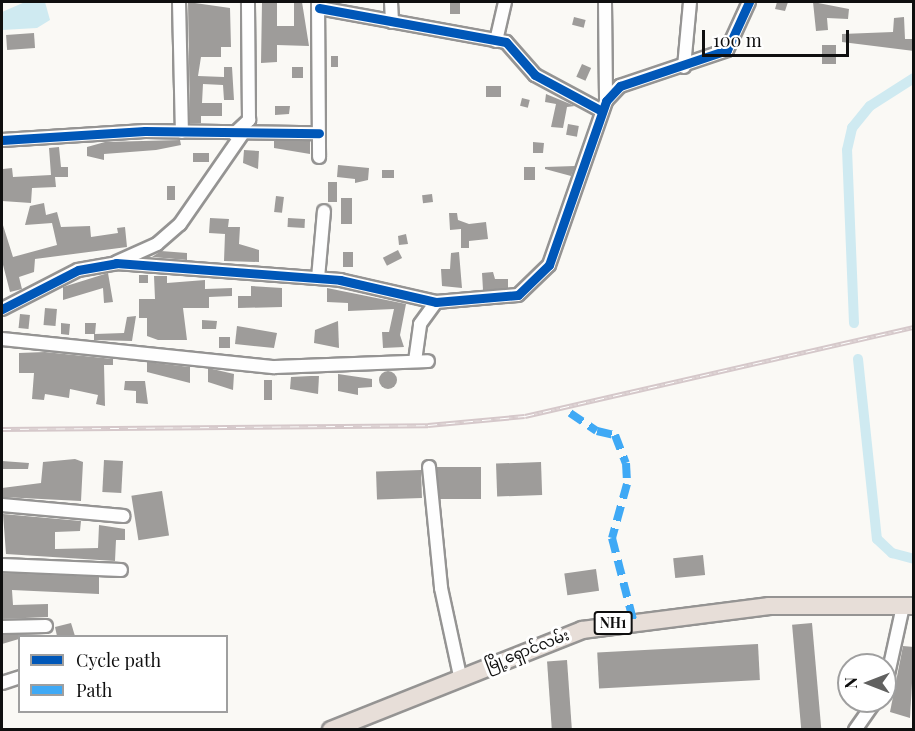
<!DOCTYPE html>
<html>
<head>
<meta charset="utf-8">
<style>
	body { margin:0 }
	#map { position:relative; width:915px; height:731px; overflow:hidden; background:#faf9f5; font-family:"Playfair Display","Noto Sans Myanmar",serif }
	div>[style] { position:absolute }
	.water>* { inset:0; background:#cfeaf1 }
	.canal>* { height:10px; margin:-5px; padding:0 5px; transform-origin:5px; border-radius:5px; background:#cfeaf1 }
	.building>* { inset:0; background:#9e9c9a; transform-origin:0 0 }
	.round { border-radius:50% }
	.roads { filter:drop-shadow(2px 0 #959493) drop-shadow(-2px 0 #959493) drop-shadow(0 2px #959493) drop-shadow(0 -2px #959493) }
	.minor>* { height:12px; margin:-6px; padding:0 6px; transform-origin:6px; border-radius:6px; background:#fefefe }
	.highway>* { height:16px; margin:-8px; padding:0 8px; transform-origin:8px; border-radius:8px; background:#e7ded8 }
	.rail>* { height:5px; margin-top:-2.5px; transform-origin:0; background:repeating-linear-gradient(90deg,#fff 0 9px,#d5c8ca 0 18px); box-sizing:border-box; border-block:2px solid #d5c8ca }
	.quiet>* { height:8px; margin-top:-4px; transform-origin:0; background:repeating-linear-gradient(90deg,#3fa9f5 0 15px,transparent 0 23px) }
	.cycleway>* { height:9px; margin:-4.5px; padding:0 4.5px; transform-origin:4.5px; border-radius:4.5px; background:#0057b8 }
	span { translate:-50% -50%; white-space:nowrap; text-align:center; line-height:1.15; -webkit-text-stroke:6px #fff; paint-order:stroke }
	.shield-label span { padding:2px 4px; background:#fff; border:2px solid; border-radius:4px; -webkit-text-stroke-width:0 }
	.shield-label { font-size:14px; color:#0f0f0f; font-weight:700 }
	.street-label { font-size:15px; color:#0f0f0f }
	.frame { position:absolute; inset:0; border:3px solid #0f0f0f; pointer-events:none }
	.legend { position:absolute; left:18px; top:635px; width:210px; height:78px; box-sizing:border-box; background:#fff; border:2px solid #9f9f9f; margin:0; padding:8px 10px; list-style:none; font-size:18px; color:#0f0f0f }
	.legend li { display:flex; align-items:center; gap:12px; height:30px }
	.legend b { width:30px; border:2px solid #9f9f9f }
	.north { position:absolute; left:837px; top:653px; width:60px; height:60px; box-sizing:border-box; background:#fff; border:2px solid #9f9f9f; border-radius:50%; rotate:270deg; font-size:16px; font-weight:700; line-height:24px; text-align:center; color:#0f0f0f }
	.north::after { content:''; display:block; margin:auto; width:21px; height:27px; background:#616160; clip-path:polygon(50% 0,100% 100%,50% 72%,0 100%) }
	.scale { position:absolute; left:702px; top:30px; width:147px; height:27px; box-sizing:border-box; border:3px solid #0f0f0f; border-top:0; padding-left:8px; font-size:18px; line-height:21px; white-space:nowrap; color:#0f0f0f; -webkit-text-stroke:4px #fff; paint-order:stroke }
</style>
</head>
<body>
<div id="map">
	<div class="water">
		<div style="clip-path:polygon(25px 2px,45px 2px,50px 20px,37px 28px,2px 30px,2px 12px)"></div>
	</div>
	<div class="canal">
		<div style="left:854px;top:323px;width:173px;rotate:-92.3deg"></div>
		<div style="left:847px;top:150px;width:23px;rotate:-77deg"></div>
		<div style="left:852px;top:128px;width:28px;rotate:-51deg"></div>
		<div style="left:870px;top:106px;width:52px;rotate:-32.5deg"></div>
		<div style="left:858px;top:359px;width:181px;rotate:84deg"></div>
		<div style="left:877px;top:539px;width:21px;rotate:43deg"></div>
		<div style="left:892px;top:553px;width:23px;rotate:15deg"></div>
	</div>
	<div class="building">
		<div style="clip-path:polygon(188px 2px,230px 8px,231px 47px,221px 47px,221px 57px,201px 57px,198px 76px,224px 77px,224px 67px,232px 67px,234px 100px,224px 100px,223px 85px,203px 84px,202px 103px,222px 103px,222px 116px,201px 116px,201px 123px,190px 123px)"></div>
		<div style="clip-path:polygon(262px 2px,277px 2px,277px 26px,294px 26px,294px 2px,302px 2px,309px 46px,277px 45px,277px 62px,261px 63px)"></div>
		<div style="left:450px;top:2px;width:10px;height:12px"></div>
		<div style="clip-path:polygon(777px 2px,788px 2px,785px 11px,775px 9px)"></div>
		<div style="clip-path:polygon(813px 2px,849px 9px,848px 19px,827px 18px,828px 30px,816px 31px)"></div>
		<div style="left:574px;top:17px;width:12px;height:8px;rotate:14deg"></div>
		<div style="clip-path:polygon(904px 17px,905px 39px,914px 39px,914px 51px,842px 42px,842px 34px,893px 32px,894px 18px)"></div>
		<div style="left:34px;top:33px;width:15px;height:28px;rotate:86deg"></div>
		<div style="left:822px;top:45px;width:14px;height:19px"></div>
		<div style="left:331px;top:56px;width:7px;height:11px"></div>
		<div style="left:582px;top:64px;width:10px;height:14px;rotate:24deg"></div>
		<div style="left:292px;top:67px;width:11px;height:11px"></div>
		<div style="left:486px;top:86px;width:15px;height:11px"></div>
		<div style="clip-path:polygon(546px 94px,575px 106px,567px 107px,563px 128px,551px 127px,556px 104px,545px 102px)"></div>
		<div style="left:522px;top:98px;width:8px;height:8px;rotate:14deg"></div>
		<div style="clip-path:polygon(275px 106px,290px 106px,289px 114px,275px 115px)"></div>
		<div style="left:568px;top:124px;width:11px;height:11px;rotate:10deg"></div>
		<div style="clip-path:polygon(180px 140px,181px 145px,156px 150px,104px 154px,104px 160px,87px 156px,87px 147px,105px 142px)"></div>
		<div style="clip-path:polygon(274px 141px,310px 141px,310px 154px,274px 148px)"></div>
		<div style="clip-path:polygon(533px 142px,544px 143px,543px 153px,533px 153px)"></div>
		<div style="clip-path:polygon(59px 147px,61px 167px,68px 167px,68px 177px,55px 177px,56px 187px,32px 188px,31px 203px,2px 201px,3px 169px,12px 168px,13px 177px,51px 175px,49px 148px)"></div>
		<div style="clip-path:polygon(244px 150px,259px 151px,258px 169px,243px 163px)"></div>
		<div style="left:209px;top:153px;width:9px;height:16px;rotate:90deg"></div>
		<div style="clip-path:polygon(338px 165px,369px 168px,368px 180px,355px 183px,355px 179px,337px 177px)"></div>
		<div style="clip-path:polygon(575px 166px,571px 176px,545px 169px,545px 167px)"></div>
		<div style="left:524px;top:167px;width:11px;height:13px"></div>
		<div style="left:382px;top:170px;width:12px;height:8px"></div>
		<div style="left:328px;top:182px;width:9px;height:20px"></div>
		<div style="left:167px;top:186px;width:8px;height:14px"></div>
		<div style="left:432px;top:194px;width:8px;height:10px;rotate:83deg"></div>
		<div style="left:276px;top:196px;width:8px;height:16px;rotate:7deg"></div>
		<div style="left:341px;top:198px;width:11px;height:26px"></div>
		<div style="clip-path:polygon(44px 203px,46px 215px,57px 212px,61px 227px,90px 226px,91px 237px,118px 233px,117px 228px,125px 227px,127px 247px,35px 259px,34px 272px,19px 277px,22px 289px,10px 292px,2px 261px,2px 222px,13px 257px,57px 245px,52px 223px,25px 225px,30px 206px)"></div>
		<div style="clip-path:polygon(449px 213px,457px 213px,458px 220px,469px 224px,486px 222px,488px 239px,469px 241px,469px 248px,461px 248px,461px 229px,450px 230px)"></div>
		<div style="clip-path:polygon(210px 218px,229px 219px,228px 227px,240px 227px,239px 244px,259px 250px,259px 262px,224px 261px,225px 234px,209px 233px)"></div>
		<div style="left:288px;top:218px;width:17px;height:9px;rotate:3deg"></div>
		<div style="clip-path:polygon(406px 234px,408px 244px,399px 245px,398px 236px)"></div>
		<div style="left:398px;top:250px;width:9px;height:17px;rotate:63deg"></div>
		<div style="clip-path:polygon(161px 251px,187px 253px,187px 260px,152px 257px)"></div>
		<div style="left:343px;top:252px;width:10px;height:15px"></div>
		<div style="clip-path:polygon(459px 252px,462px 288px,442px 286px,441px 269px,450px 269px,451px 253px)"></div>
		<div style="clip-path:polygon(493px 272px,495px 279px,508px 279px,508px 288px,483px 290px,482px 273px)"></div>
		<div style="clip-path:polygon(108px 273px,113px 302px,104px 303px,103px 288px,63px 300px,63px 287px)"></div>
		<div style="left:139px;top:275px;width:9px;height:8px"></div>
		<div style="clip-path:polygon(154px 276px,167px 276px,167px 283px,205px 280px,205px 289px,232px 288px,232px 296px,209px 297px,209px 308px,183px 308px,187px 340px,158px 340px,147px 336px,147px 318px,139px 318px,139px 299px,155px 299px)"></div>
		<div style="clip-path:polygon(251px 286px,282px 288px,282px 307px,238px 308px,238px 296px,251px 296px)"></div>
		<div style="clip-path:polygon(327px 288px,406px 304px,400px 335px,404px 347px,383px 348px,382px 332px,389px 332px,394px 309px,348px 311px,348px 303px,327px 302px)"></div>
		<div style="left:45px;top:308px;width:12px;height:17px;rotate:5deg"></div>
		<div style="left:20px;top:314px;width:10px;height:14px;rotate:6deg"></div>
		<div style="clip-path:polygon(136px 316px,132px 341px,94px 340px,94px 334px,85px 334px,85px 323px,96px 323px,95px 334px,124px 333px,127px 317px)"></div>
		<div style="clip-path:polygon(202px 320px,217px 321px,216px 329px,202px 329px)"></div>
		<div style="clip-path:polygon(338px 321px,339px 348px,314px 343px,315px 330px)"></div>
		<div style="clip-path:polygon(61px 323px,70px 324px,69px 335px,61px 334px)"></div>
		<div style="clip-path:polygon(237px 326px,277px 333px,274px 348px,235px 344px)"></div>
		<div style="left:219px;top:337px;width:11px;height:11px"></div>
		<div style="clip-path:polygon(45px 352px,113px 359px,113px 365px,104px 365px,105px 406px,96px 404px,98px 395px,70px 389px,69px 398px,45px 394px,44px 400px,32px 399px,34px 373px,19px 373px,19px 353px)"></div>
		<div style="clip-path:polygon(147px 362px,190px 367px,190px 383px,147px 372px)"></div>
		<div style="clip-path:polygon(208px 368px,234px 374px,233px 390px,208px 382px)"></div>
		<div class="round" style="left:379px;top:371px;width:18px;height:18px"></div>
		<div style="clip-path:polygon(338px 374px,372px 379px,372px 387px,358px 388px,358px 395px,338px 391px)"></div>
		<div style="clip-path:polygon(311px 376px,319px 376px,318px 394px,290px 389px,291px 377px)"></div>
		<div style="left:264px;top:380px;width:8px;height:20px"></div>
		<div style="clip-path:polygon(125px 381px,145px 381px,148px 404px,136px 403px,136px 391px,124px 390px)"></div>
		<div style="clip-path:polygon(75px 459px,83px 462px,81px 501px,2px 497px,2px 488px,41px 483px,43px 462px)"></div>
		<div style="left:104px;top:460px;width:19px;height:32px;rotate:3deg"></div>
		<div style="clip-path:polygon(2px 461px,29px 463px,28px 469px,2px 469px)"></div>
		<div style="left:541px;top:462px;width:33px;height:45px;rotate:88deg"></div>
		<div style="left:481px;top:467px;width:32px;height:44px;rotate:90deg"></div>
		<div style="left:421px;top:470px;width:28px;height:45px;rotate:88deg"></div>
		<div style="left:162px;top:491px;width:45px;height:31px;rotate:81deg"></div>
		<div style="clip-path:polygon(3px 514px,81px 521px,80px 531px,55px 532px,55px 549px,98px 548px,99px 525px,125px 529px,125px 540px,116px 540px,115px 561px,6px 554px)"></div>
		<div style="left:703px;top:555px;width:20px;height:30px;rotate:84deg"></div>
		<div style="left:596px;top:569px;width:22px;height:32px;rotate:82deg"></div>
		<div style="clip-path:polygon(2px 573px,99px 577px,99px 594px,12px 590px,13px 605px,48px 604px,48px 617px,2px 619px)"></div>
		<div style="clip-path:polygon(71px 623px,75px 636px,57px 636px,55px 627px)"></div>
		<div style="left:812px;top:623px;width:106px;height:20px;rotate:85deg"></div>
		<div style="clip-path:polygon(2px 635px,29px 635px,29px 636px,2px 644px)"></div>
		<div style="left:758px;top:644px;width:36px;height:161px;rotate:87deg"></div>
		<div style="clip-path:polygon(903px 646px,914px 647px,910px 718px,890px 712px)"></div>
		<div style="left:567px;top:660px;width:69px;height:20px;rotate:86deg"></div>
	</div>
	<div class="roads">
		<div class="minor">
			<div style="left:179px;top:2px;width:130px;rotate:88.7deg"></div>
			<div style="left:318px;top:2px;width:155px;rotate:89.6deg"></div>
			<div style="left:391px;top:2px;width:20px;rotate:87deg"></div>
			<div style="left:605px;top:2px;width:99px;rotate:89.4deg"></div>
			<div style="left:319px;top:8px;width:190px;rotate:10.3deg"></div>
			<div style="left:506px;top:42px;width:44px;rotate:48.7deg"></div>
			<div style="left:535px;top:75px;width:74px;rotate:28.3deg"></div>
			<div style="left:496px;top:41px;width:40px;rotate:-77deg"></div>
			<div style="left:684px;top:67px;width:65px;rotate:-84.7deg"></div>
			<div style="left:234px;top:134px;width:21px;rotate:-43deg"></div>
			<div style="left:249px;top:120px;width:118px;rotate:-90.5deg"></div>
			<div style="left:2px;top:140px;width:143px;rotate:-3.6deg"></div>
			<div style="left:145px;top:131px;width:174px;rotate:0.7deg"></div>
			<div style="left:117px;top:262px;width:44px;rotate:-24.2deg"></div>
			<div style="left:157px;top:244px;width:30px;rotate:-41deg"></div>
			<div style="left:180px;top:224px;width:111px;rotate:-55.3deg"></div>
			<div style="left:318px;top:278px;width:67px;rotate:-84.9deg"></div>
			<div style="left:2px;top:309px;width:85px;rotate:-27.2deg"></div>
			<div style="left:78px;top:270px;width:39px;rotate:-10deg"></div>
			<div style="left:116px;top:263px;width:225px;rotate:4.3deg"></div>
			<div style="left:340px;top:280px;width:98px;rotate:12.9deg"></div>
			<div style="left:436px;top:302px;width:82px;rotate:-4.9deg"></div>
			<div style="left:518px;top:295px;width:43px;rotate:-44.1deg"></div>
			<div style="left:549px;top:265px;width:174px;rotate:-70.8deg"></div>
			<div style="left:606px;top:101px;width:21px;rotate:-47deg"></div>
			<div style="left:620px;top:86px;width:113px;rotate:-18.6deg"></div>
			<div style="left:727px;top:50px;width:53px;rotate:-65.4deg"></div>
			<div style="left:2px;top:339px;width:274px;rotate:5.9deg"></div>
			<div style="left:275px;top:367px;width:153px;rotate:-2.2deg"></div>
			<div style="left:415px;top:361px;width:37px;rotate:-82deg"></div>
			<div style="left:420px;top:324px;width:27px;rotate:-54deg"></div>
			<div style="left:429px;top:467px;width:122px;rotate:84.3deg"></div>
			<div style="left:441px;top:588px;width:90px;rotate:77.8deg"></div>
			<div style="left:2px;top:505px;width:122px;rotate:5.2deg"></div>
			<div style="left:2px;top:565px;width:119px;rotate:2.4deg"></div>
			<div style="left:2px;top:627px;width:44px;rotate:-1.3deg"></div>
			<div style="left:2px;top:683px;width:19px;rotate:-18deg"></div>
			<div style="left:885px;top:688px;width:84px;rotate:-77.6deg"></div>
			<div style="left:855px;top:730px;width:35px;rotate:-55deg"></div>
		</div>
		<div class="highway">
			<div style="left:331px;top:730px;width:270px;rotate:-21.7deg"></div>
			<div style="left:582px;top:630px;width:189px;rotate:-7.3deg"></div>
			<div style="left:769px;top:606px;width:145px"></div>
		</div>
	</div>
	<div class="rail">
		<div style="left:2px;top:429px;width:426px;rotate:-0.5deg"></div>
		<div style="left:428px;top:425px;width:97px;rotate:-5.3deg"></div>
		<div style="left:525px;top:416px;width:399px;rotate:-12.9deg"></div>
	</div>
	<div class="quiet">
		<div style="left:570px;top:413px;width:32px;rotate:34deg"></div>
		<div style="left:597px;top:431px;width:18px;rotate:13deg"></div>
		<div style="left:615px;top:435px;width:30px;rotate:69deg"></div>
		<div style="left:626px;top:463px;width:21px;rotate:87deg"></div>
		<div style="left:627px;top:484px;width:56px;rotate:105.5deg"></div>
		<div style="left:612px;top:538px;width:85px;rotate:75.6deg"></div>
	</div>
	<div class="cycleway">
		<div style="left:319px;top:8px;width:190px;rotate:10.3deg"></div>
		<div style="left:506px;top:42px;width:44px;rotate:48.7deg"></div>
		<div style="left:535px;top:75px;width:74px;rotate:28.3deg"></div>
		<div style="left:2px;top:140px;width:143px;rotate:-3.6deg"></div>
		<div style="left:145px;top:131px;width:174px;rotate:0.7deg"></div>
		<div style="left:2px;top:309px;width:85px;rotate:-27.2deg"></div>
		<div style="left:78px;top:270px;width:39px;rotate:-10deg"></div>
		<div style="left:116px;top:263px;width:225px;rotate:4.3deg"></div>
		<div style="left:340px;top:280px;width:98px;rotate:12.9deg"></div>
		<div style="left:436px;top:302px;width:82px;rotate:-4.9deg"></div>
		<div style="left:518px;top:295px;width:43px;rotate:-44.1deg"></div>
		<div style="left:549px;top:265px;width:174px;rotate:-70.8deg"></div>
		<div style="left:606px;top:101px;width:21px;rotate:-47deg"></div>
		<div style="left:620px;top:86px;width:113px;rotate:-18.6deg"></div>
		<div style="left:727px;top:50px;width:53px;rotate:-65.4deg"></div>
	</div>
	<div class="shield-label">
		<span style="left:613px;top:623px">NH1</span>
	</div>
	<div class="street-label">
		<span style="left:527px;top:650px;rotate:-21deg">မြို့ရှောင်လမ်း</span>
	</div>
	<div class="frame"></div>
	<ul class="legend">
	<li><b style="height:8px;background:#0057b8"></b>Cycle path</li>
	<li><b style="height:8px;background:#3fa9f5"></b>Path</li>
	</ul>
	<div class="north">N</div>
	<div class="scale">100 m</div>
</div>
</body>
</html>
